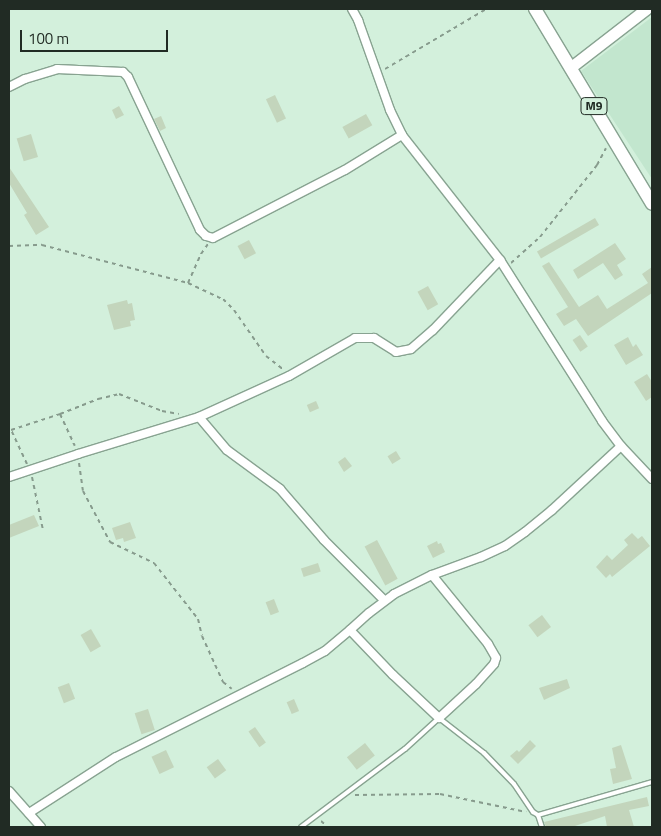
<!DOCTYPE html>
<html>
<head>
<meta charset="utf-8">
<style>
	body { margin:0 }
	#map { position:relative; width:661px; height:836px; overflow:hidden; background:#d3f0dc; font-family:"Titillium Web",sans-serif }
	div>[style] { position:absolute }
	.built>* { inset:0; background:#c2e6ce }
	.building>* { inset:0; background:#c3d5bc; transform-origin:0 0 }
	.path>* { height:2px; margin-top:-1px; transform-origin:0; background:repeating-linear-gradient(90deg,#879b8d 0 4px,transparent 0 8px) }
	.roads { filter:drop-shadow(1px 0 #88a391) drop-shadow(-1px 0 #88a391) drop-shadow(0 1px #88a391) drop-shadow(0 -1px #88a391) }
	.lane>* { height:4px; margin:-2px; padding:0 2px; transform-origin:2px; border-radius:2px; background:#fff }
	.street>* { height:8px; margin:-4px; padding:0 4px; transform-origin:4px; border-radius:4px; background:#fff }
	.secondary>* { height:11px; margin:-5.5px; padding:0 5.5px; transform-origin:5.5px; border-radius:5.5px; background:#fff }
	.primary>* { height:12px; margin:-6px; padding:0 6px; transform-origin:6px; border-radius:6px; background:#fff }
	span { translate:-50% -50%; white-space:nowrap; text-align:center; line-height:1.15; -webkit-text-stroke:4px #d3f0dc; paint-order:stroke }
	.shield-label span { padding:1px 4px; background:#d3f0dc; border:1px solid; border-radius:4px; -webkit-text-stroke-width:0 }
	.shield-label { font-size:12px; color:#212b24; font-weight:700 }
	.frame { position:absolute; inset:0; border:10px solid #212b24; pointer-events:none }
	.scale { position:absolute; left:20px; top:30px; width:148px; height:22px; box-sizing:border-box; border:2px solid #212b24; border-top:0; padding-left:6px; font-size:15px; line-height:18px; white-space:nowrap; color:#212b24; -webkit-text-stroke:4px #d3f0dc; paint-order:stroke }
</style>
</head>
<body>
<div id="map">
	<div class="built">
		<div style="clip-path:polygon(652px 17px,652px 179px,581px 71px)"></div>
	</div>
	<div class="building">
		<div style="left:275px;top:95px;width:26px;height:10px;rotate:65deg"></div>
		<div style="clip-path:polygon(119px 106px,124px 115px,116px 119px,112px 110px)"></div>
		<div style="left:366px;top:114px;width:13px;height:27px;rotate:61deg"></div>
		<div style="clip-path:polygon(161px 116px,166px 128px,160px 131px,154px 119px)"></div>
		<div style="left:31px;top:134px;width:24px;height:15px;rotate:73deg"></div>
		<div style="clip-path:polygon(9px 167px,49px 227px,36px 235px,24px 215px,27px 213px,9px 183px)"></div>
		<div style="left:595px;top:218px;width:8px;height:67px;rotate:60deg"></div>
		<div style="left:249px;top:240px;width:15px;height:13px;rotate:62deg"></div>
		<div style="clip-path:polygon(615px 243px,626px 259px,617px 265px,623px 275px,615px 280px,603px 263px,578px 279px,573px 270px)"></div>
		<div style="clip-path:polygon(549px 262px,579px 307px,598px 295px,607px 309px,648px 283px,642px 274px,652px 267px,652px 293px,588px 336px,576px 319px,564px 326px,556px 314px,568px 307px,542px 266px)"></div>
		<div style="left:428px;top:286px;width:21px;height:12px;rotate:61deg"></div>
		<div style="clip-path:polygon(127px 300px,128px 304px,132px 303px,135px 320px,130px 321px,131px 326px,114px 330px,107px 305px)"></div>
		<div style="left:580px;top:335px;width:14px;height:9px;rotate:56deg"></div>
		<div style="clip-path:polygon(628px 337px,633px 347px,636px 344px,643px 355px,626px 365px,614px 345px)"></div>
		<div style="clip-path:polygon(647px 374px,652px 382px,652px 397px,646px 401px,634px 382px)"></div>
		<div style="left:316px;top:401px;width:8px;height:10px;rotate:67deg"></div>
		<div style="left:396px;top:451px;width:9px;height:10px;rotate:58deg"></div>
		<div style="clip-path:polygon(345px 457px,352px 466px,344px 472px,338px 462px)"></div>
		<div style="clip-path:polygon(34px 515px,39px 526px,9px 538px,9px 525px)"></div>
		<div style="clip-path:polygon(130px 522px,136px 538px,124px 542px,123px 538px,116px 540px,112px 528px)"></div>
		<div style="clip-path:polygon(632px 533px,638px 539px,642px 536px,650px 546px,612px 577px,610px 574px,606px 578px,596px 567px,607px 555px,612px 560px,628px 545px,624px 540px)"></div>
		<div style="left:377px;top:540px;width:44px;height:14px;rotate:62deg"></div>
		<div style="clip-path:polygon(437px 541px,438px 544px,441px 543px,445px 552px,433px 558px,427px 546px)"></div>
		<div style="left:318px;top:563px;width:9px;height:18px;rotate:72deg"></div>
		<div style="left:274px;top:599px;width:14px;height:9px;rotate:69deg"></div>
		<div style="left:542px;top:615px;width:15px;height:17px;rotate:53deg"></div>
		<div style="left:91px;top:629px;width:20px;height:12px;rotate:60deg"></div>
		<div style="clip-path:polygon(567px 679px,570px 688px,544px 700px,539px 688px)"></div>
		<div style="left:69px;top:683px;width:17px;height:12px;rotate:69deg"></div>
		<div style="left:294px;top:699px;width:13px;height:8px;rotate:67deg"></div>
		<div style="left:148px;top:709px;width:22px;height:14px;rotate:72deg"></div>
		<div style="left:255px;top:727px;width:19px;height:8px;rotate:55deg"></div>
		<div style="clip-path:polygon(530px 740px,536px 746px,518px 764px,510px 756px,517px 750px,519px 752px)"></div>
		<div style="left:365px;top:743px;width:16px;height:23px;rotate:52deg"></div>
		<div style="clip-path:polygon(621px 745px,632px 779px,613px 784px,610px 769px,616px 768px,612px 748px)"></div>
		<div style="left:166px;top:750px;width:19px;height:16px;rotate:65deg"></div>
		<div style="left:218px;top:759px;width:14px;height:14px;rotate:54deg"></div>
		<div style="clip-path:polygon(647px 797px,649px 806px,629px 810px,634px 827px,607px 827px,605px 816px,572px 827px,546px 827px,544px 822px)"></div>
	</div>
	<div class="path">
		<div style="left:385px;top:69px;width:117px;rotate:-30.7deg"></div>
		<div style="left:9px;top:246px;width:33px;rotate:-2deg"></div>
		<div style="left:42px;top:245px;width:151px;rotate:14.6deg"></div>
		<div style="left:188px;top:283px;width:38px;rotate:25deg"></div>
		<div style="left:223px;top:299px;width:16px;rotate:45deg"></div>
		<div style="left:234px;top:310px;width:56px;rotate:55.2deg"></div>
		<div style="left:266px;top:356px;width:23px;rotate:38deg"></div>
		<div style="left:511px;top:263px;width:39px;rotate:-42deg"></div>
		<div style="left:540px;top:237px;width:92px;rotate:-51.6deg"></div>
		<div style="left:597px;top:165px;width:19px;rotate:-62deg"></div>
		<div style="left:188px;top:283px;width:32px;rotate:-66deg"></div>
		<div style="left:201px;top:254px;width:12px;rotate:-55deg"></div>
		<div style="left:60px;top:414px;width:41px;rotate:-21.5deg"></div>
		<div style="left:98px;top:399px;width:22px;rotate:-13deg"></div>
		<div style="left:119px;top:394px;width:46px;rotate:21.6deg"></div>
		<div style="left:162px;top:411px;width:17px;rotate:10deg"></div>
		<div style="left:79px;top:463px;width:28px;rotate:82deg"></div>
		<div style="left:83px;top:491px;width:58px;rotate:62.1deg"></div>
		<div style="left:110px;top:542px;width:49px;rotate:25.5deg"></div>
		<div style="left:154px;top:563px;width:71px;rotate:51.8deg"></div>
		<div style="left:198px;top:619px;width:17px;rotate:77deg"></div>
		<div style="left:202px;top:636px;width:51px;rotate:65.5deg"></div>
		<div style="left:223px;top:682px;width:11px;rotate:38deg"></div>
		<div style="left:27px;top:464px;width:38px;rotate:-115deg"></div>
		<div style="left:11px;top:430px;width:52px;rotate:-18.1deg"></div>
		<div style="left:60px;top:414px;width:35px;rotate:65deg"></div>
		<div style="left:32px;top:477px;width:54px;rotate:78.3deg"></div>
		<div style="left:355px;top:795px;width:85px;rotate:-0.7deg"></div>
		<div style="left:440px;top:794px;width:88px;rotate:11.8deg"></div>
		<div style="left:321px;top:821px;width:9px;rotate:41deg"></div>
	</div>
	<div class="roads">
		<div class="lane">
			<div style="left:538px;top:815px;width:119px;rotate:-16.1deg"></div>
			<div style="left:301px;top:827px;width:130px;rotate:-36.9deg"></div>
			<div style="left:405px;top:749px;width:46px;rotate:-42.4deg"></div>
			<div style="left:439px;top:718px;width:57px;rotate:37.9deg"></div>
			<div style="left:484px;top:753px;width:43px;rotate:45.9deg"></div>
			<div style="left:514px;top:784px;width:34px;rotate:56deg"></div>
			<div style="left:533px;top:812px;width:6px;rotate:31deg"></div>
			<div style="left:538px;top:815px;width:13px;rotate:72deg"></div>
		</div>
		<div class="street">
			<div style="left:352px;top:9px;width:13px;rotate:61deg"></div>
			<div style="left:358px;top:20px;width:96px;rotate:70.4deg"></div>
			<div style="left:390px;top:110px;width:28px;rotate:64deg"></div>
			<div style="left:402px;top:135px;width:159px;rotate:51.9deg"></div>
			<div style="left:500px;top:260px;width:191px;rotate:57.6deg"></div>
			<div style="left:602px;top:421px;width:31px;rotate:53deg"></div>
			<div style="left:621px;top:446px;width:45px;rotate:46.8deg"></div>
			<div style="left:9px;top:87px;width:18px;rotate:-27deg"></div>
			<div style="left:25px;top:79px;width:34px;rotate:-17deg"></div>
			<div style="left:57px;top:69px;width:66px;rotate:2.6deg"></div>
			<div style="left:123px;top:72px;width:7px;rotate:45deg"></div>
			<div style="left:128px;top:77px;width:169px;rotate:64.8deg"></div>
			<div style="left:200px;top:230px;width:8px;rotate:45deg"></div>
			<div style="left:206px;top:236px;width:7px;rotate:16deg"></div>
			<div style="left:213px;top:238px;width:148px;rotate:-27.3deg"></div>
			<div style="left:345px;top:170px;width:67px;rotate:-31.6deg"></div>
			<div style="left:199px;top:417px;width:43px;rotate:49.7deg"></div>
			<div style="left:227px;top:450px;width:66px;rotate:36.3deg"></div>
			<div style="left:280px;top:489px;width:67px;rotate:49.2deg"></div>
			<div style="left:324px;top:540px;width:85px;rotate:45deg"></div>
			<div style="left:9px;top:477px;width:73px;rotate:-18.4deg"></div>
			<div style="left:78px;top:454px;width:127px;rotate:-17deg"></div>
			<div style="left:199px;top:417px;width:99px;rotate:-24.5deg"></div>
			<div style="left:289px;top:376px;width:76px;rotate:-29.9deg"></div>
			<div style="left:355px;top:338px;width:19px"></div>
			<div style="left:374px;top:338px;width:26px;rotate:32deg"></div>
			<div style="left:396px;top:352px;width:15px;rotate:-11deg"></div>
			<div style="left:411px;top:349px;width:29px;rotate:-41deg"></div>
			<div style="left:433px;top:330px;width:97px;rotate:-46.3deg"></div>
			<div style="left:432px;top:575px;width:89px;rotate:50.9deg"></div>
			<div style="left:488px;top:644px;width:16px;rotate:60deg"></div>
			<div style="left:496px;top:658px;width:6px;rotate:108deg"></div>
			<div style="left:494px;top:664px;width:27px;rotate:132deg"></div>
			<div style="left:476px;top:684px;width:50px;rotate:137.4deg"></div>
			<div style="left:439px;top:718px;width:63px;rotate:-136.9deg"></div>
			<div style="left:393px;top:675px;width:62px;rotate:-133.7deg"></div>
			<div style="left:350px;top:630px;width:25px;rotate:-42deg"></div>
			<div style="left:369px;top:613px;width:31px;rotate:-37deg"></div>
			<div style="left:394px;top:594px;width:42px;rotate:-26.6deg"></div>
			<div style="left:432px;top:575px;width:52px;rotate:-20.2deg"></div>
			<div style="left:481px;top:557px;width:26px;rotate:-25deg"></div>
			<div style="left:505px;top:546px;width:24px;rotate:-35deg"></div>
			<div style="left:525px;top:532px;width:35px;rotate:-39deg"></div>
			<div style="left:552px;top:510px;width:94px;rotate:-42.8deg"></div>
			<div style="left:9px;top:791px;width:48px;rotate:48.4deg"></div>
			<div style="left:29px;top:813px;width:103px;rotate:-32.8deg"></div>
			<div style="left:116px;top:757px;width:209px;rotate:-26.7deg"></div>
			<div style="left:303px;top:663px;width:25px;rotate:-29deg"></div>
			<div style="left:325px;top:651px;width:33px;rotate:-40deg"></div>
		</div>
		<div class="secondary">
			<div style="left:571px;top:67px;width:95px;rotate:-37.7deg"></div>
		</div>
		<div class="primary">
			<div style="left:535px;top:9px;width:227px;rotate:59deg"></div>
		</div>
	</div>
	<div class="shield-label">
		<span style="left:594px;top:106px">M9</span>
	</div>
	<div class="frame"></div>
	<div class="scale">100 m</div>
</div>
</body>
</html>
